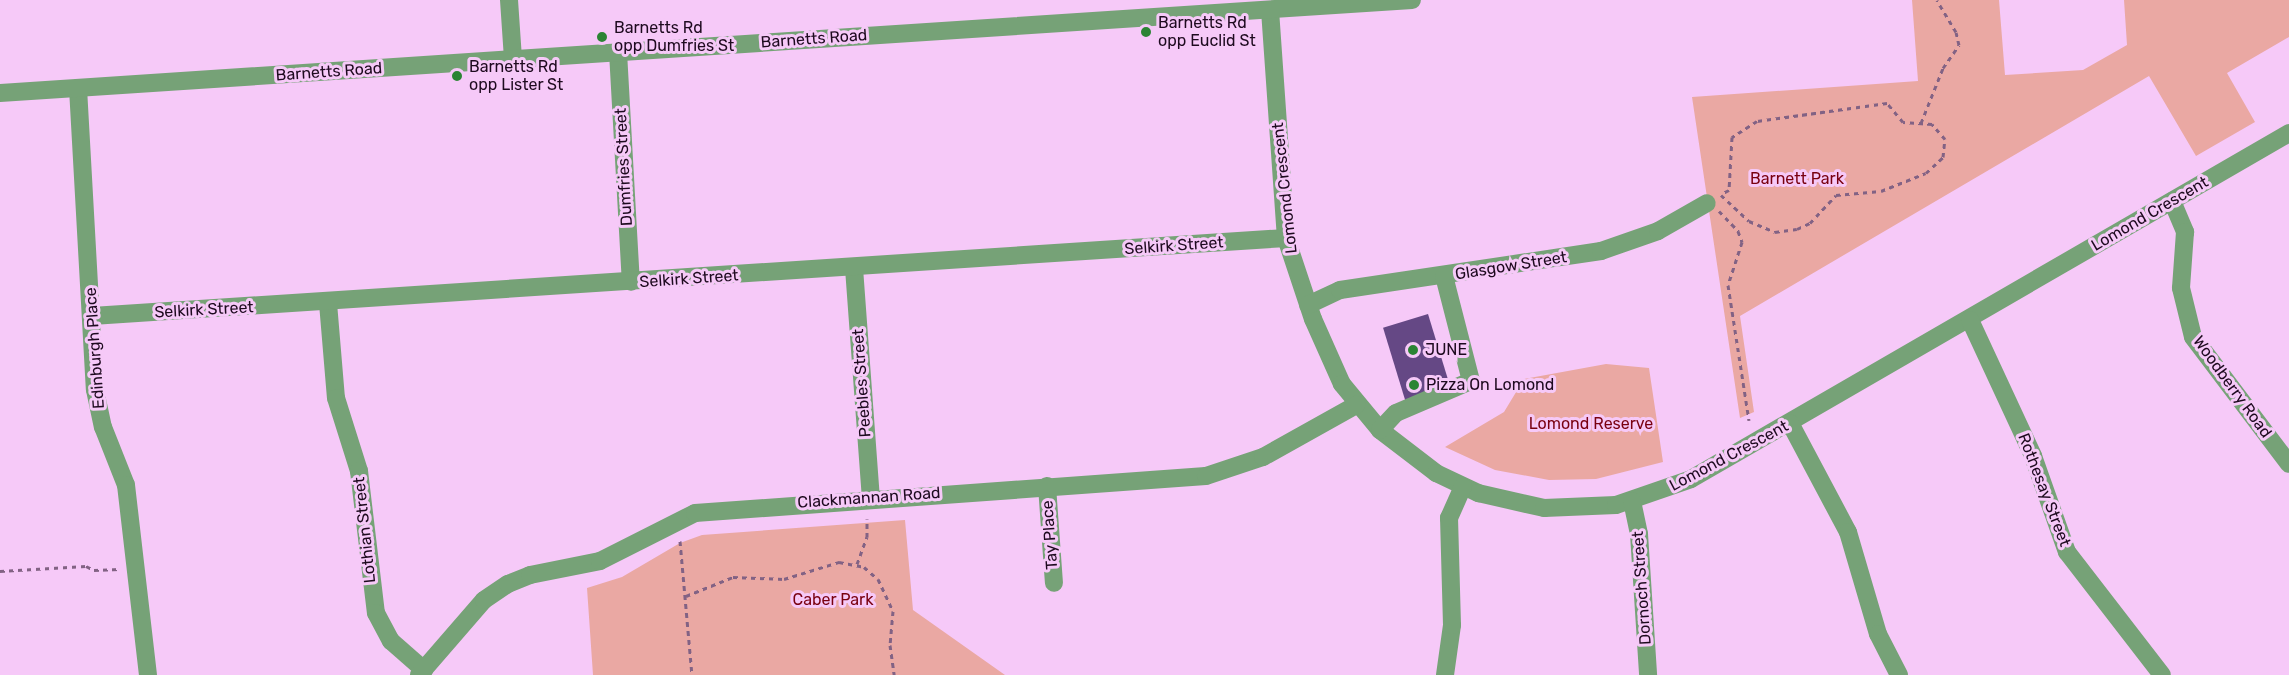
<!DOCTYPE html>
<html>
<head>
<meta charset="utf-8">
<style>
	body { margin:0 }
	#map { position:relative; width:2289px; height:675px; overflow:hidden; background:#f6c9f8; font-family:Rubik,sans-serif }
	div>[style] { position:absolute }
	.green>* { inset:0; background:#eaa8a3 }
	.building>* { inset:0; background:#654885; transform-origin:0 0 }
	.path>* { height:3px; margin-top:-1.5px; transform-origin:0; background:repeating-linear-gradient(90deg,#826284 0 4.5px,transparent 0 9px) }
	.minor>* { height:18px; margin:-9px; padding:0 9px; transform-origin:9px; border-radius:9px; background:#76a277 }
	.dots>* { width:16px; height:16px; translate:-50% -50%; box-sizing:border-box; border:3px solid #f6c9f8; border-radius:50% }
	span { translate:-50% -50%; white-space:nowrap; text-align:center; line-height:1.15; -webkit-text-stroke:6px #f6c9f8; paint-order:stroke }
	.poi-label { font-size:16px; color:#1e0a1f }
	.left { translate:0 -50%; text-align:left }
	.street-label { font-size:16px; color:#1e0a1f }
	.park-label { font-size:16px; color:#790010 }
</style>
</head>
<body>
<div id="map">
	<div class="green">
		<div style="clip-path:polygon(1912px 0,1999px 0,2005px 75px,2083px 70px,2127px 45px,2124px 0,2289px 0,2289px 37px,2227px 73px,2255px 122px,2196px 156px,2149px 76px,1740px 316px,1754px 412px,1740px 418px,1692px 97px,1918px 81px)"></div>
		<div style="clip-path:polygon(1606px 364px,1649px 368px,1663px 462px,1596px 479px,1549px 480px,1495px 470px,1445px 447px,1504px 412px,1524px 379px)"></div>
		<div style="clip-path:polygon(905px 520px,913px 610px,1005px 675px,593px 675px,587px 588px,622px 577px,680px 543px,702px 535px)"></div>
	</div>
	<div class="building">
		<div style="left:1428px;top:314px;width:77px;height:47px;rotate:73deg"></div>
	</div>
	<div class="path">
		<div style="left:1921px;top:123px;width:59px;rotate:-68.2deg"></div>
		<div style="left:1943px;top:68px;width:28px;rotate:-55deg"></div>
		<div style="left:1959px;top:45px;width:13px;rotate:-103deg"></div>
		<div style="left:1956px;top:32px;width:37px;rotate:-121deg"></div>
		<div style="left:1721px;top:195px;width:38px;rotate:43deg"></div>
		<div style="left:1749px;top:221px;width:28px;rotate:23deg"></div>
		<div style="left:1775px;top:232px;width:22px;rotate:-8deg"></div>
		<div style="left:1797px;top:229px;width:14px;rotate:-25deg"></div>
		<div style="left:1810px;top:223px;width:38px;rotate:-47deg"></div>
		<div style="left:1836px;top:195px;width:45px;rotate:-5.1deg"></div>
		<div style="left:1881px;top:191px;width:48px;rotate:-21.8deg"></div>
		<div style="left:1926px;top:173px;width:23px;rotate:-43deg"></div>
		<div style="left:1943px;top:157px;width:18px;rotate:-84deg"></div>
		<div style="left:1945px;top:139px;width:20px;rotate:-131deg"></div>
		<div style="left:1932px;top:124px;width:29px;rotate:-176deg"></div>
		<div style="left:1903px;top:122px;width:25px;rotate:-130deg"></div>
		<div style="left:1887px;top:103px;width:131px;rotate:172.1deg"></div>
		<div style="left:1757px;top:121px;width:30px;rotate:147deg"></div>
		<div style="left:1732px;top:137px;width:53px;rotate:93.2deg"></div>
		<div style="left:1729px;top:190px;width:7px;rotate:153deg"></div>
		<div style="left:1719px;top:211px;width:28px;rotate:46deg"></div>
		<div style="left:1738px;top:231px;width:12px;rotate:70deg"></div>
		<div style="left:1742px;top:242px;width:45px;rotate:108deg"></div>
		<div style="left:1728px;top:285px;width:137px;rotate:81.2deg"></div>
		<div style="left:680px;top:541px;width:135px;rotate:84.9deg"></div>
		<div style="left:857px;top:564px;width:29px;rotate:-70deg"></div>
		<div style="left:867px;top:537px;width:18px;rotate:-90deg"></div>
		<div style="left:0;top:571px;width:86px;rotate:-3.3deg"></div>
		<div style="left:86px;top:566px;width:9px;rotate:27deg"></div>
		<div style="left:94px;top:570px;width:26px;rotate:-2deg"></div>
		<div style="left:686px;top:596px;width:51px;rotate:-22deg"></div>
		<div style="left:733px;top:577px;width:51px;rotate:2.2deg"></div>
		<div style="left:784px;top:579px;width:58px;rotate:-17.2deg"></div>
		<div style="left:839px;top:562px;width:25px;rotate:11deg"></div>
		<div style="left:864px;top:567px;width:18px;rotate:41deg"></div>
		<div style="left:878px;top:579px;width:35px;rotate:65deg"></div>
		<div style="left:893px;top:611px;width:34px;rotate:95deg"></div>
		<div style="left:890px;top:645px;width:30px;rotate:82deg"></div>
	</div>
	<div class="minor">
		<div style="left:509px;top:0;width:59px;rotate:86.1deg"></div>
		<div style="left:1270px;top:10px;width:229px;rotate:86deg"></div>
		<div style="left:1286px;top:238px;width:85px;rotate:71.6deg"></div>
		<div style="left:1313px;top:319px;width:71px;rotate:66deg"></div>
		<div style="left:1342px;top:384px;width:60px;rotate:50.4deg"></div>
		<div style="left:1380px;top:430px;width:71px;rotate:37.5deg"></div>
		<div style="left:1436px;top:473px;width:47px;rotate:25.5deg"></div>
		<div style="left:1478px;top:493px;width:68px;rotate:12.8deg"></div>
		<div style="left:1544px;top:508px;width:72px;rotate:-2.4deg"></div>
		<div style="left:1616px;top:505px;width:79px;rotate:-19.1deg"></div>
		<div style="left:1691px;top:479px;width:691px;rotate:-30.05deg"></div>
		<div style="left:618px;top:52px;width:230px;rotate:86.8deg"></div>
		<div style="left:78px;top:88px;width:302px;rotate:86.8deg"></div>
		<div style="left:95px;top:390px;width:38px;rotate:78deg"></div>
		<div style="left:103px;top:427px;width:62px;rotate:68.4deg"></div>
		<div style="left:126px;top:485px;width:191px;rotate:83.4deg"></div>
		<div style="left:0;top:93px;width:1415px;rotate:-3.77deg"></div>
		<div style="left:2172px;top:201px;width:34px;rotate:67deg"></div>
		<div style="left:2185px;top:232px;width:56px;rotate:94.1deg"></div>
		<div style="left:2181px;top:288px;width:50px;rotate:76.2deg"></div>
		<div style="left:2193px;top:337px;width:159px;rotate:52.9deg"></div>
		<div style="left:854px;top:268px;width:231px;rotate:85.8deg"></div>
		<div style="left:328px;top:303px;width:95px;rotate:85.2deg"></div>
		<div style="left:336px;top:398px;width:77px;rotate:72.5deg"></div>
		<div style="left:359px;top:471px;width:143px;rotate:83.2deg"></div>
		<div style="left:376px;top:613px;width:32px;rotate:62deg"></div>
		<div style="left:391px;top:641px;width:44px;rotate:41.3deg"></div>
		<div style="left:1308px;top:305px;width:35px;rotate:-25deg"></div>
		<div style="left:1340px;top:290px;width:264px;rotate:-8.5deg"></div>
		<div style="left:1601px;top:251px;width:60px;rotate:-19.3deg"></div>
		<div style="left:1658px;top:231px;width:56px;rotate:-29.7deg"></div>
		<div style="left:92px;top:316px;width:1197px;rotate:-3.74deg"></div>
		<div style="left:1970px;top:320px;width:150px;rotate:65.1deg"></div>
		<div style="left:2033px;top:456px;width:102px;rotate:70.5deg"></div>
		<div style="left:2067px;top:552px;width:155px;rotate:52.3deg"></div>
		<div style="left:1790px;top:423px;width:123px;rotate:62deg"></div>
		<div style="left:1848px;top:532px;width:106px;rotate:73.6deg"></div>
		<div style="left:1878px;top:634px;width:46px;rotate:62.9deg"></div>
		<div style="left:1380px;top:430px;width:23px;rotate:-47deg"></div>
		<div style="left:1396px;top:413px;width:82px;rotate:-23.1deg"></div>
		<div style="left:1471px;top:381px;width:108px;rotate:-104.4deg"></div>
		<div style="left:1047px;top:486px;width:97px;rotate:85.9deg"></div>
		<div style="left:1632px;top:501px;width:34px;rotate:78deg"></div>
		<div style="left:1639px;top:534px;width:141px;rotate:86.3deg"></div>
		<div style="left:419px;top:675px;width:99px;rotate:-49.1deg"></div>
		<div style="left:484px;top:600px;width:29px;rotate:-34deg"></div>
		<div style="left:508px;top:584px;width:24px;rotate:-22deg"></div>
		<div style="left:530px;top:575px;width:71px;rotate:-11.3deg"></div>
		<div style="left:600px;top:561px;width:106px;rotate:-26.8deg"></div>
		<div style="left:695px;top:513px;width:512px;rotate:-4.14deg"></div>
		<div style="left:1206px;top:476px;width:60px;rotate:-18.4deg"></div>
		<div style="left:1263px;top:457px;width:107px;rotate:-29.2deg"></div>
		<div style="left:1445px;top:675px;width:50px;rotate:-82deg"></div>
		<div style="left:1452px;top:625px;width:107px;rotate:-91.6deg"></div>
		<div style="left:1449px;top:518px;width:34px;rotate:-66deg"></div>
	</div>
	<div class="dots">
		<div style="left:1146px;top:32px;background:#2b8434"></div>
		<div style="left:602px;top:37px;background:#2b8434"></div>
		<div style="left:457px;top:76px;background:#2b8434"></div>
		<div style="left:1413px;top:350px;background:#2b8434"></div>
		<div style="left:1414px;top:385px;background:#2b8434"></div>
	</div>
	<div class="poi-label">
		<span class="left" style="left:1158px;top:32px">Barnetts Rd<br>opp Euclid St</span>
		<span class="left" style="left:614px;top:37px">Barnetts Rd<br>opp Dumfries St</span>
		<span class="left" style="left:469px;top:76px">Barnetts Rd<br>opp Lister St</span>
		<span class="left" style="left:1425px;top:350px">JUNE</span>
		<span class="left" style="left:1426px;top:385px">Pizza On Lomond</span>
	</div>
	<div class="street-label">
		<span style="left:814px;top:39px;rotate:-4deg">Barnetts Road</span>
		<span style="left:329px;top:72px;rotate:-4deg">Barnetts Road</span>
		<span style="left:624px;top:167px;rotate:-93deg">Dumfries Street</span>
		<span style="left:1285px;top:188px;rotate:-96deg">Lomond Crescent</span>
		<span style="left:2150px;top:214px;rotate:-30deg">Lomond Crescent</span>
		<span style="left:1174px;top:246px;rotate:-4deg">Selkirk Street</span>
		<span style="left:1511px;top:266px;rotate:-9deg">Glasgow Street</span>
		<span style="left:689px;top:279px;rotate:-4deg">Selkirk Street</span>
		<span style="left:204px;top:310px;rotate:-3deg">Selkirk Street</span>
		<span style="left:95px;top:348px;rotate:-94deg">Edinburgh Place</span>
		<span style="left:862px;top:383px;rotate:-94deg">Peebles Street</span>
		<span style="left:2232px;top:387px;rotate:54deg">Woodberry Road</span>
		<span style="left:1729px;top:456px;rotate:-28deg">Lomond Crescent</span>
		<span style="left:2044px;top:490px;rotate:69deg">Rothesay Street</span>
		<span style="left:869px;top:498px;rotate:-4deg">Clackmannan Road</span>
		<span style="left:365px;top:530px;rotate:-96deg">Lothian Street</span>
		<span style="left:1050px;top:535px;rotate:-94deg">Tay Place</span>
		<span style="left:1642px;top:588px;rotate:-94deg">Dornoch Street</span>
	</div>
	<div class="park-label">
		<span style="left:1797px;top:179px">Barnett Park</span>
		<span style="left:1591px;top:424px">Lomond Reserve</span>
		<span style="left:833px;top:600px">Caber Park</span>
	</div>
</div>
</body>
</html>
